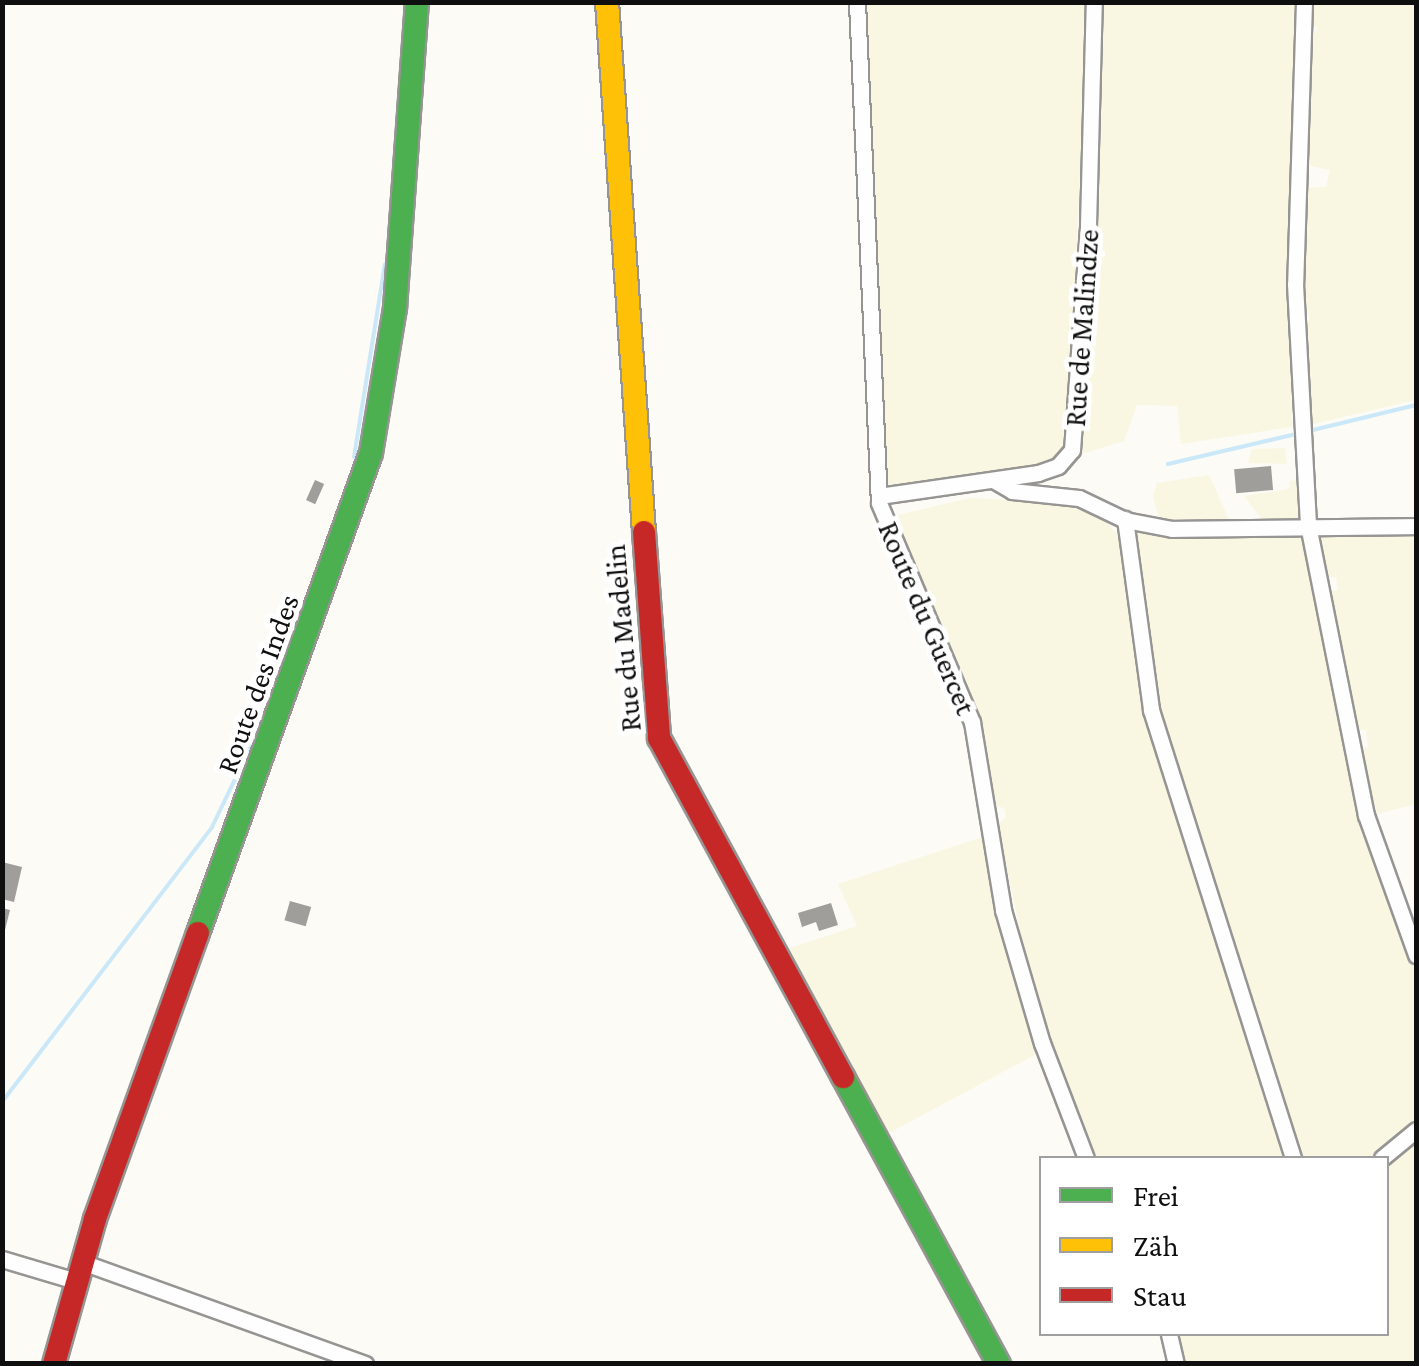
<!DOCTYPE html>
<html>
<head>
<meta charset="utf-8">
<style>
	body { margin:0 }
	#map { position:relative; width:1419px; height:1366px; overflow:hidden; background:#fcfbf5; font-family:"Crimson Pro",serif }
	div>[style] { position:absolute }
	.farmland>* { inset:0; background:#f9f7e1 }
	.stream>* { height:4px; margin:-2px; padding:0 2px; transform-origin:2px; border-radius:2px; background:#cae8f8 }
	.building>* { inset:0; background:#a09e9a; transform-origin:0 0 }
	.roads { filter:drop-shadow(2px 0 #969593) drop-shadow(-2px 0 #969593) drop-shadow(0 2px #969593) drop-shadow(0 -2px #969593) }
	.street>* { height:15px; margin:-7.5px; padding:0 7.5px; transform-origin:7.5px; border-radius:7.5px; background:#fffefe }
	.fast>* { height:22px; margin:-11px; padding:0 11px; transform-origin:11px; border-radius:11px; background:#4caf50 }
	.slow>* { height:22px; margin:-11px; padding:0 11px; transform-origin:11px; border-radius:11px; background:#ffc107 }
	.jam>* { height:22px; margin:-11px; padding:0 11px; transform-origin:11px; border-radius:11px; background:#c62828 }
	span { translate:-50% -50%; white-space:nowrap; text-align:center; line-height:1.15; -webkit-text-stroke:10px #fff; paint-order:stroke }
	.street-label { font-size:30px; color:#0f0f0f }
	.frame { position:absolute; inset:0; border:5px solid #0f0f0f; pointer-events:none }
	.legend { position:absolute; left:1039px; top:1156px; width:350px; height:180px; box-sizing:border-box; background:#fff; border:2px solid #9f9f9f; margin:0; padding:12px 18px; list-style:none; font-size:30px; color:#0f0f0f }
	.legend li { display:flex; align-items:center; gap:20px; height:50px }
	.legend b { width:50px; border:2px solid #9f9f9f }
</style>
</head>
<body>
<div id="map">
	<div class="farmland">
		<div style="clip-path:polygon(863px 3px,1088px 3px,1067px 452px,1056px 464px,886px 485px)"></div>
		<div style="clip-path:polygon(1097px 3px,1298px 3px,1288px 263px,1292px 427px,1181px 444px,1177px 406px,1137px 405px,1124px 441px,1075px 456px,1096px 151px,1102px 140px)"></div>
		<div style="clip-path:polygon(1309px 3px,1416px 3px,1416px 400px,1309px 425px,1304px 324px,1310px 318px,1307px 306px,1301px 307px,1305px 188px,1326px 187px,1330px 170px,1303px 164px,1308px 41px,1318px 28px,1309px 25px)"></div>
		<div style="clip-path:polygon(1285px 448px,1287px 464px,1248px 463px,1252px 449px)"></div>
		<div style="clip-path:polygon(1209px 475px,1230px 522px,1160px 522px,1153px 496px,1157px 483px)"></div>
		<div style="clip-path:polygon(1300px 480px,1300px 522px,1265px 523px,1244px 496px,1289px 489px,1290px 481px)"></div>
		<div style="clip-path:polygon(970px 498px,1072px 502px,1104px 519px,1118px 535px,1148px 719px,1283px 1158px,1094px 1158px,1034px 999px,998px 824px,1006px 817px,1004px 808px,993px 805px,982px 732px,890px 517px)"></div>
		<div style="clip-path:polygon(1133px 528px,1300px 534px,1304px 540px,1377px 866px,1416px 975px,1416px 1118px,1368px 1158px,1297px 1158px,1155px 704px)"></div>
		<div style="clip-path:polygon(1416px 529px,1416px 804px,1377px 814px,1359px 749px,1368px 747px,1366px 730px,1356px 730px,1328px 592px,1338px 590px,1336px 577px,1325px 577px,1316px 530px)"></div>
		<div style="clip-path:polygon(983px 837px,1040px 1052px,876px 1140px,775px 953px,857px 926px,838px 884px)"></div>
		<div style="clip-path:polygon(1416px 1138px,1416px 1363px,1183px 1363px,1178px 1334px,1386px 1334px,1387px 1163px)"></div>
	</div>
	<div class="stream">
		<div style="left:1309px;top:431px;width:110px;rotate:-13.7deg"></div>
		<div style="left:354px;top:457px;width:195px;rotate:-80.9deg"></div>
		<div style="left:1168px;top:464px;width:136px;rotate:-13.2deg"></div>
		<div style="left:2px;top:1102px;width:346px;rotate:-52.6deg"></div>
		<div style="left:212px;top:827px;width:120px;rotate:-64.3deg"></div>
	</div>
	<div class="building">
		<div style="left:1271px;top:466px;width:24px;height:37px;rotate:85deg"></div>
		<div style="left:315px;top:480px;width:10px;height:22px;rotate:24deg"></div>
		<div style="clip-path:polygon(2px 862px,22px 867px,14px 902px,2px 899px)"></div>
		<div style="left:290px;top:901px;width:22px;height:20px;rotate:16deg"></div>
		<div style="clip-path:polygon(831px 903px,838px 925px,819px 931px,816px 922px,802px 927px,798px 913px)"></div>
		<div style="clip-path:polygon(2px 908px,10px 910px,4px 934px,2px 934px)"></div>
	</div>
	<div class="roads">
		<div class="street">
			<div style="left:857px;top:2px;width:501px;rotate:87.49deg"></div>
			<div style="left:879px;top:503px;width:238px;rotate:67deg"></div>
			<div style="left:972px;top:722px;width:191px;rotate:80.6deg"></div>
			<div style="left:1003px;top:910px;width:139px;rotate:73.7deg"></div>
			<div style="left:1042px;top:1043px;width:123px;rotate:69.1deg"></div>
			<div style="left:1304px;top:2px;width:282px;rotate:91.8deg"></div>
			<div style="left:1295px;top:284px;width:241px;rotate:86.9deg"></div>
			<div style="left:1308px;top:525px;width:296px;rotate:78.7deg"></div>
			<div style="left:1366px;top:815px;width:149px;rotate:70.3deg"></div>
			<div style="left:995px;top:481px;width:20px;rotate:30deg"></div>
			<div style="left:1012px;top:491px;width:67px;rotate:6deg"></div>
			<div style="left:1079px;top:498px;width:51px;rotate:25.6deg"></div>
			<div style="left:1125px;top:520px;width:48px;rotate:10.8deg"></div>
			<div style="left:1172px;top:529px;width:244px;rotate:-0.7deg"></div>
			<div style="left:879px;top:496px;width:161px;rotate:-8.2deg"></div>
			<div style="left:1038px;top:473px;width:21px;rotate:-19deg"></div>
			<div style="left:1058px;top:466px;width:21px;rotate:-49deg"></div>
			<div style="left:1072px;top:450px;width:226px;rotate:-85.9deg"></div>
			<div style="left:1088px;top:225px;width:223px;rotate:-88.5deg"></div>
			<div style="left:1125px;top:519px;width:193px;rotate:82.2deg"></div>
			<div style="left:1151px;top:710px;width:470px;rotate:72.4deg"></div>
			<div style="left:1382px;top:1158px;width:44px;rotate:-39.5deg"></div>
			<div style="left:2px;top:1259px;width:77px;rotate:16.6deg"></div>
			<div style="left:82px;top:1262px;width:301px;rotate:19.8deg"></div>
			<div style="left:1169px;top:1334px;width:31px;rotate:77deg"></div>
		</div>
		<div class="fast">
			<div style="left:198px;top:933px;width:510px;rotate:-70.18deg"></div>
			<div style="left:371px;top:453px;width:147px;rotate:-80.6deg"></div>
			<div style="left:395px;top:308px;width:307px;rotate:-85.9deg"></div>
			<div style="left:843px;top:1077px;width:327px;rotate:61.5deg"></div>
		</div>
		<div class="slow">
			<div style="left:607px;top:2px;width:531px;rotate:86.01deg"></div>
		</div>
		<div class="jam">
			<div style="left:644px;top:532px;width:207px;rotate:85.8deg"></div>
			<div style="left:659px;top:738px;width:386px;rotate:61.5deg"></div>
			<div style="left:54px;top:1364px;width:151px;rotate:-74.2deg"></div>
			<div style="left:95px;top:1219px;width:304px;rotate:-70.2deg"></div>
		</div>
	</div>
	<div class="street-label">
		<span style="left:1082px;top:328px;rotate:-86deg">Rue de Malindze</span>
		<span style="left:927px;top:618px;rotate:67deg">Route du Guercet</span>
		<span style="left:623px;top:638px;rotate:-95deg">Rue du Madelin</span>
		<span style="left:258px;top:684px;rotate:-70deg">Route des Indes</span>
	</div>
	<div class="frame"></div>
	<ul class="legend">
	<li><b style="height:12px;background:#4caf50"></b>Frei</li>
	<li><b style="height:12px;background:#ffc107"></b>Zäh</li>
	<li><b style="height:12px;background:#c62828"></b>Stau</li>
	</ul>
</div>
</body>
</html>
